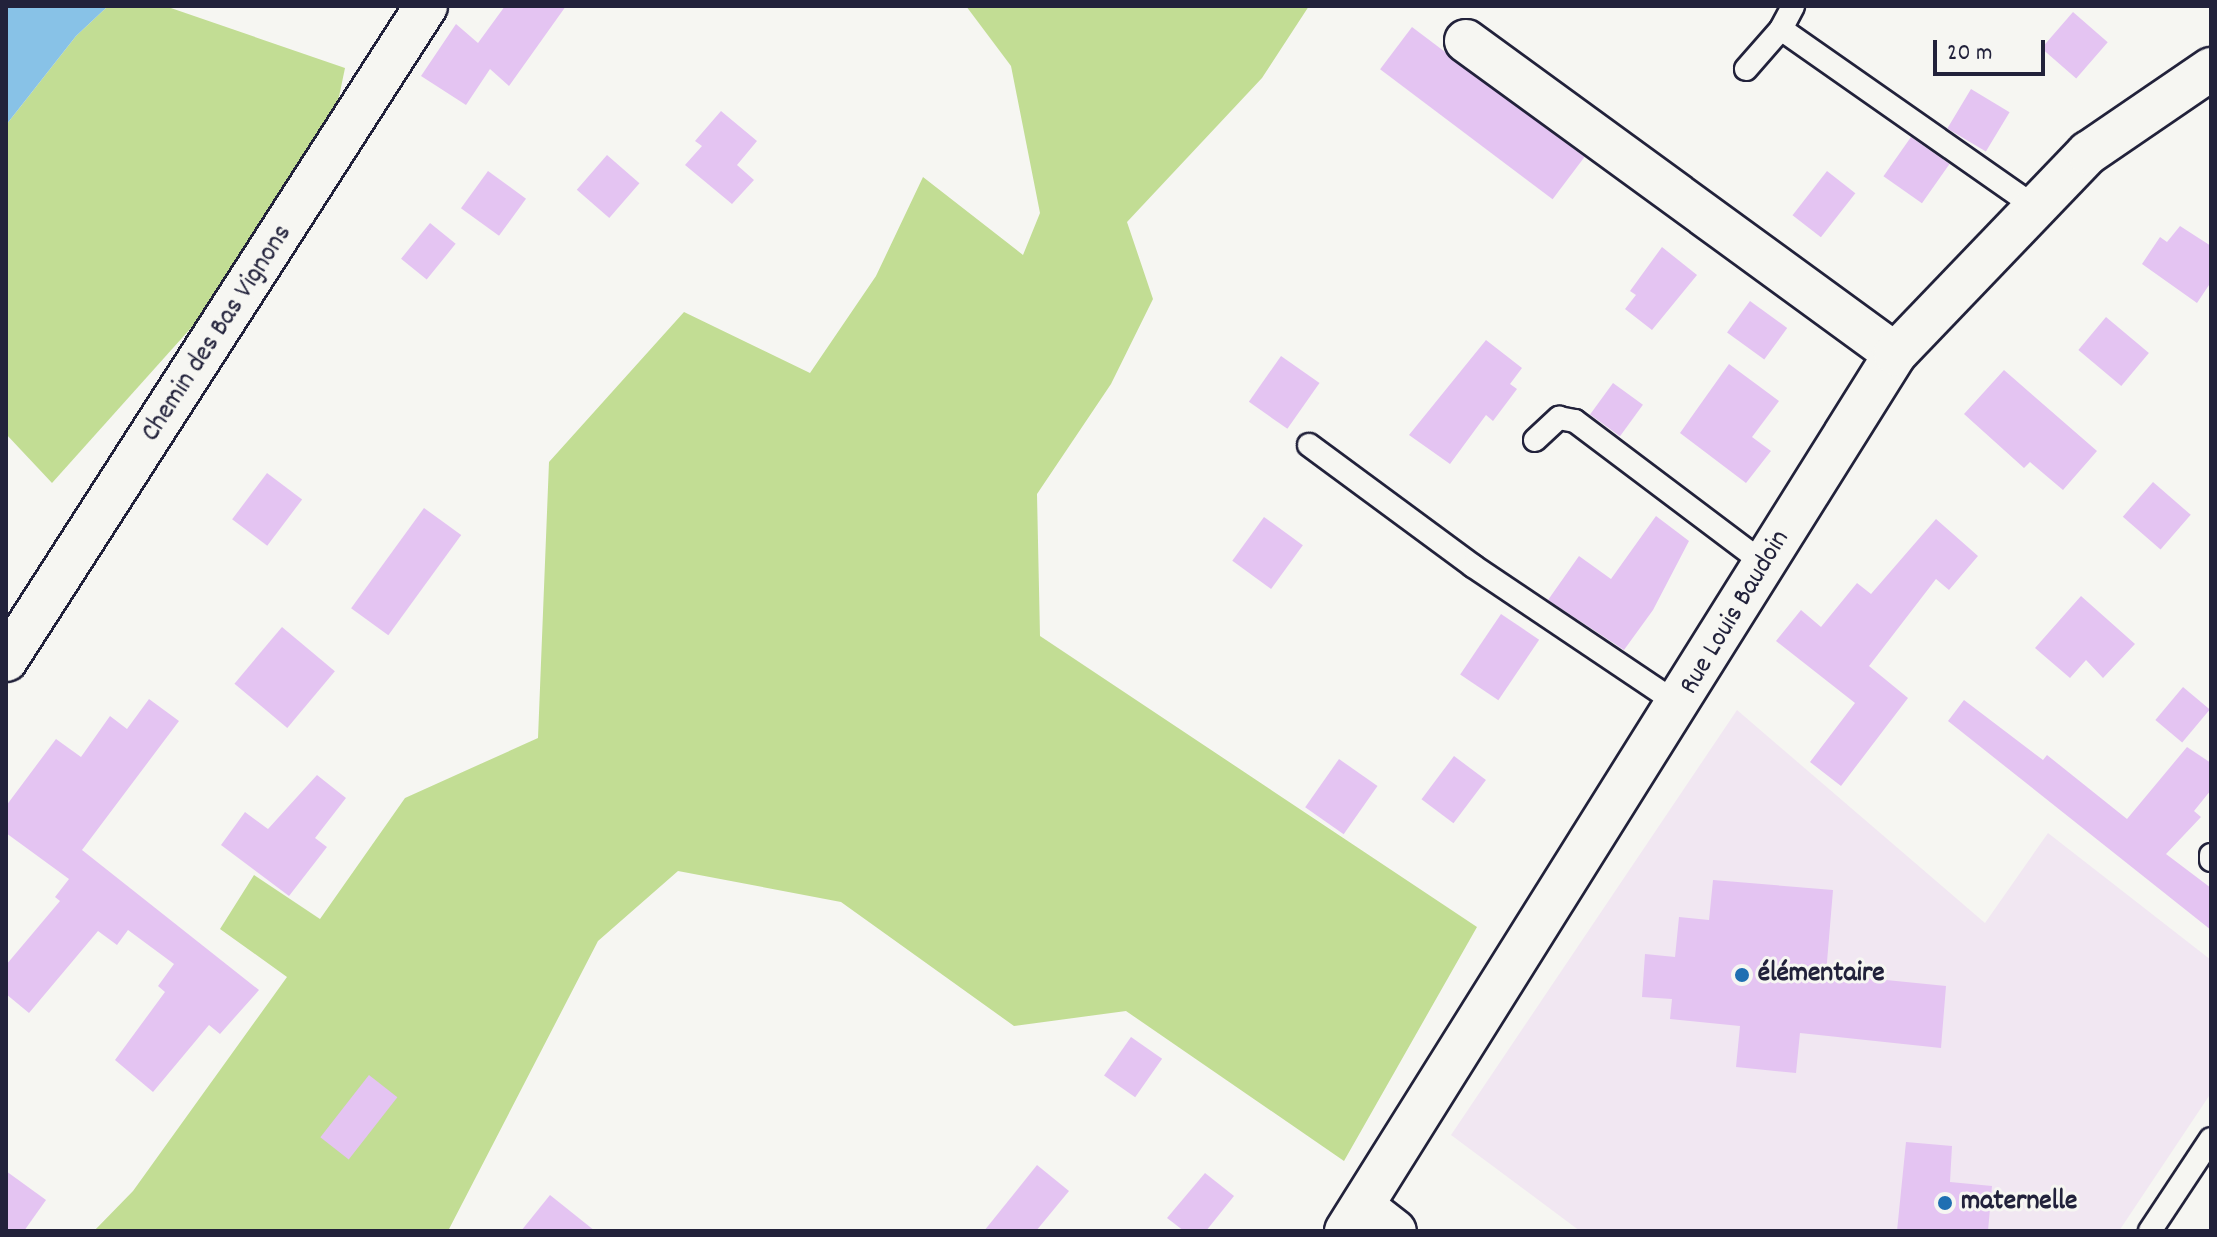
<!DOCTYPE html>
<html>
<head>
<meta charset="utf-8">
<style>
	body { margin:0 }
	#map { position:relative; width:2217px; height:1237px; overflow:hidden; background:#f6f6f2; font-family:Dekko,sans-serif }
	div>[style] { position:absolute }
	.built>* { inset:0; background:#f1e7f2 }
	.green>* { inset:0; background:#c2dd94 }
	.water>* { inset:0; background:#88c2e7 }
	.building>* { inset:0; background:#e4c4f2; transform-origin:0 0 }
	.roads { filter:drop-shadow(2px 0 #22223b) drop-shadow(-2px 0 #22223b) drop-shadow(0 2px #22223b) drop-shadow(0 -2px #22223b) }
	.service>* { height:22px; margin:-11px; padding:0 11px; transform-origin:11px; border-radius:11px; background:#f6f6f2 }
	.minor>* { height:42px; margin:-21px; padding:0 21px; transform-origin:21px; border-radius:21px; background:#f6f6f2 }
	.dots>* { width:22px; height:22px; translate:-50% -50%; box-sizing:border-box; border:4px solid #f6f6f2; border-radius:50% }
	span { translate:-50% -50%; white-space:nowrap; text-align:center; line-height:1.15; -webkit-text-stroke:6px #f6f6f2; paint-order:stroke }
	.street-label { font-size:28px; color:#22223b }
	.poi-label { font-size:28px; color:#22223b; font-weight:700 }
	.left { translate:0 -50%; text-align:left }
	.frame { position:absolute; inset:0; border:8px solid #22223b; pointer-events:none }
	.scale { position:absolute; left:1933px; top:40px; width:112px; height:36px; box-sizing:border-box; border:4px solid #22223b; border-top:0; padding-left:10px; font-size:24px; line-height:28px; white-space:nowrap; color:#22223b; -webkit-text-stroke:6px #f6f6f2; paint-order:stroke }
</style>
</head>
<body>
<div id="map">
	<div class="built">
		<div style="clip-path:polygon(1737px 710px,1985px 923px,2048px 833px,2211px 960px,2211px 1093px,2119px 1231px,1580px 1231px,1451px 1135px)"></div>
	</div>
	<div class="green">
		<div style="clip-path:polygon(108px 6px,165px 6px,345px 68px,326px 159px,225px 290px,52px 483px,6px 434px,6px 125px,76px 36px)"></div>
		<div style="clip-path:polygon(966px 6px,1309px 6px,1262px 78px,1127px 222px,1153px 299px,1111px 384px,1037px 494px,1040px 636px,1477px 927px,1344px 1161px,1126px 1011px,1014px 1026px,841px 902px,678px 871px,598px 941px,448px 1231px,94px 1231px,133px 1191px,287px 977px,220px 929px,254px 875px,320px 919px,405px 798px,538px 738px,549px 462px,684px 312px,810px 373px,876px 276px,923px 177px,1023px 255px,1040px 213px,1011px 66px)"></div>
	</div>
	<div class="water">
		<div style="clip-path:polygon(6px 6px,108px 6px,76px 36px,6px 125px)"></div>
	</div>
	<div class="building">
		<div style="clip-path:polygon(505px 6px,566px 6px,509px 86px,490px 69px,466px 105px,421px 76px,456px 24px,478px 43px)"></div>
		<div style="left:2073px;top:12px;width:46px;height:48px;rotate:41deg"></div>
		<div style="left:1412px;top:27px;width:216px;height:53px;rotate:37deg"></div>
		<div style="left:1971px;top:89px;width:45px;height:46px;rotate:31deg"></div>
		<div style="clip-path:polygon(721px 111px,757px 141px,737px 165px,754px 180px,732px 204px,685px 165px,702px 146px,695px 141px)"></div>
		<div style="left:1911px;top:137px;width:47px;height:48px;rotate:35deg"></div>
		<div style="left:607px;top:155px;width:43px;height:46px;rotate:41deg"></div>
		<div style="left:488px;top:171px;width:47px;height:46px;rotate:36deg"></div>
		<div style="left:1827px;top:171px;width:36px;height:56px;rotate:38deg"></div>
		<div style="left:430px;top:223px;width:33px;height:46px;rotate:39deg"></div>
		<div style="clip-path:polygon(2180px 226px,2211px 246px,2211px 282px,2197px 303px,2142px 264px,2160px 237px,2167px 242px)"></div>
		<div style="clip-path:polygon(1662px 247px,1697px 275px,1652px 330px,1625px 309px,1636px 295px,1630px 291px)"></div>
		<div style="left:1750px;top:301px;width:46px;height:39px;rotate:36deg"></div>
		<div style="left:2106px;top:317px;width:56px;height:43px;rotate:40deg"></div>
		<div style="clip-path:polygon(1486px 340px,1522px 368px,1510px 384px,1517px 389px,1493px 421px,1486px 415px,1450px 464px,1409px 435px)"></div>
		<div style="left:1281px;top:356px;width:47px;height:56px;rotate:35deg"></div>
		<div style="clip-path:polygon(1729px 364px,1779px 401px,1752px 437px,1771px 451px,1746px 483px,1680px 433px)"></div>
		<div style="clip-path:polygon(2004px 370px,2097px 451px,2063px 490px,2030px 462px,2024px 468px,1964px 414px)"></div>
		<div style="left:1613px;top:383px;width:37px;height:39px;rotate:36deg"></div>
		<div style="left:267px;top:473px;width:44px;height:58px;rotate:37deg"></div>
		<div style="left:2153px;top:482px;width:50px;height:46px;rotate:41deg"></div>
		<div style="left:424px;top:508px;width:46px;height:124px;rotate:36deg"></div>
		<div style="clip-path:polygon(1656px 516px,1689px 541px,1653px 610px,1624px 650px,1548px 600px,1579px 556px,1611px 579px)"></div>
		<div style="left:1264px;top:517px;width:48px;height:54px;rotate:36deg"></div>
		<div style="clip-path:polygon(1936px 519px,1978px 556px,1949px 590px,1936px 579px,1869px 666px,1908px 698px,1841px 786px,1810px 762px,1855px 703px,1776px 641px,1801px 610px,1821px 627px,1857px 583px,1871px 594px)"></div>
		<div style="clip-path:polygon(2081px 596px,2135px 644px,2103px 678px,2086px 660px,2070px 678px,2035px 648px)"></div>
		<div style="left:1501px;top:614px;width:46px;height:73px;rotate:34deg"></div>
		<div style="left:282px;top:627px;width:69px;height:74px;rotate:40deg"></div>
		<div style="left:2183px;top:687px;width:35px;height:43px;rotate:40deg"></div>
		<div style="clip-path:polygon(149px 699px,179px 721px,82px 850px,259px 990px,220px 1034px,209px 1025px,153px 1092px,115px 1060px,165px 992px,158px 986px,174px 964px,128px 930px,117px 945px,98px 931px,29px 1013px,6px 994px,6px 965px,60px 901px,55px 897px,69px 879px,6px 833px,6px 806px,56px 739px,81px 757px,110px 716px,127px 729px)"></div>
		<div style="clip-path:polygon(1964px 700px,2043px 760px,2047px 755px,2127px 819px,2187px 747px,2211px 763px,2211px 790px,2194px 811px,2201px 817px,2166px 854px,2211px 888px,2211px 930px,1948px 721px)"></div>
		<div style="left:1454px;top:756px;width:40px;height:54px;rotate:37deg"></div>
		<div style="left:1339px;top:759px;width:47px;height:59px;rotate:35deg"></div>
		<div style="clip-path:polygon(317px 775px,346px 798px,315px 838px,327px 847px,289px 896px,221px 845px,245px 812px,268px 829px)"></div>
		<div style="clip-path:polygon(1713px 880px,1833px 890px,1826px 974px,1946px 986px,1941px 1048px,1800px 1033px,1796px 1073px,1736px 1067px,1740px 1026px,1670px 1019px,1672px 999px,1642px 997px,1645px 954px,1675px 957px,1679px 917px,1709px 920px)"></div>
		<div style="left:1131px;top:1037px;width:38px;height:47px;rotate:35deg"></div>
		<div style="left:369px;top:1075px;width:36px;height:79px;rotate:38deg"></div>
		<div style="clip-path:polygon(1906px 1142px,1952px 1146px,1950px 1182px,1992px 1186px,1988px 1231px,1897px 1231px)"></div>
		<div style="clip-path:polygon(1037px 1165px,1069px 1191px,1036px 1231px,984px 1231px)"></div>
		<div style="clip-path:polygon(6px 1171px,46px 1200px,24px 1231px,6px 1231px)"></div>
		<div style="clip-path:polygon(1205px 1173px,1234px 1196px,1206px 1231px,1184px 1231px,1167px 1218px)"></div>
		<div style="clip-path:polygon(550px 1195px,595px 1231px,521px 1231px)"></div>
	</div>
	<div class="roads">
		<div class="service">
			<div style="left:1781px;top:29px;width:310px;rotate:35deg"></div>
			<div style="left:1746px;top:69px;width:53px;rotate:-48.8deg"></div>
			<div style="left:1781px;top:29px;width:26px;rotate:-62deg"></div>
			<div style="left:1535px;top:440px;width:33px;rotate:-43deg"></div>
			<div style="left:1559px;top:418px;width:16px;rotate:11deg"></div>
			<div style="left:1575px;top:421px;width:238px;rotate:37deg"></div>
			<div style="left:1309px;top:445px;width:204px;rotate:36.4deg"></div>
			<div style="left:1473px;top:566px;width:249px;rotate:33.9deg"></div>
			<div style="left:2211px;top:855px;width:5px;rotate:90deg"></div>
			<div style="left:2150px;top:1231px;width:110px;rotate:-56.5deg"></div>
		</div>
		<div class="minor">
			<div style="left:1466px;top:41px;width:531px;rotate:36.11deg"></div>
			<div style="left:6px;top:660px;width:777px;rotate:-57.29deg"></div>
			<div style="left:1364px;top:1207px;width:39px;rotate:38deg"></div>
			<div style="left:1346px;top:1231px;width:1035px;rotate:-57.95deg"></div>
			<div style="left:1895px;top:354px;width:279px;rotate:-46.2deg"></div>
			<div style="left:2088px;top:153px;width:149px;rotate:-34.3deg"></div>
		</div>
	</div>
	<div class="dots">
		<div style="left:1742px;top:975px;background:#1f6fb2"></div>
		<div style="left:1945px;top:1203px;background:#1f6fb2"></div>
	</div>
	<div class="street-label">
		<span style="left:218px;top:334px;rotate:-57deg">Chemin des Bas Vignons</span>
		<span style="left:1736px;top:613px;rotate:-59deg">Rue Louis Baudoin</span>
	</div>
	<div class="poi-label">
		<span class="left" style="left:1758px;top:975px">élémentaire</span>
		<span class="left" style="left:1961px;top:1203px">maternelle</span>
	</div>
	<div class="frame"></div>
	<div class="scale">20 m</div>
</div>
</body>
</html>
